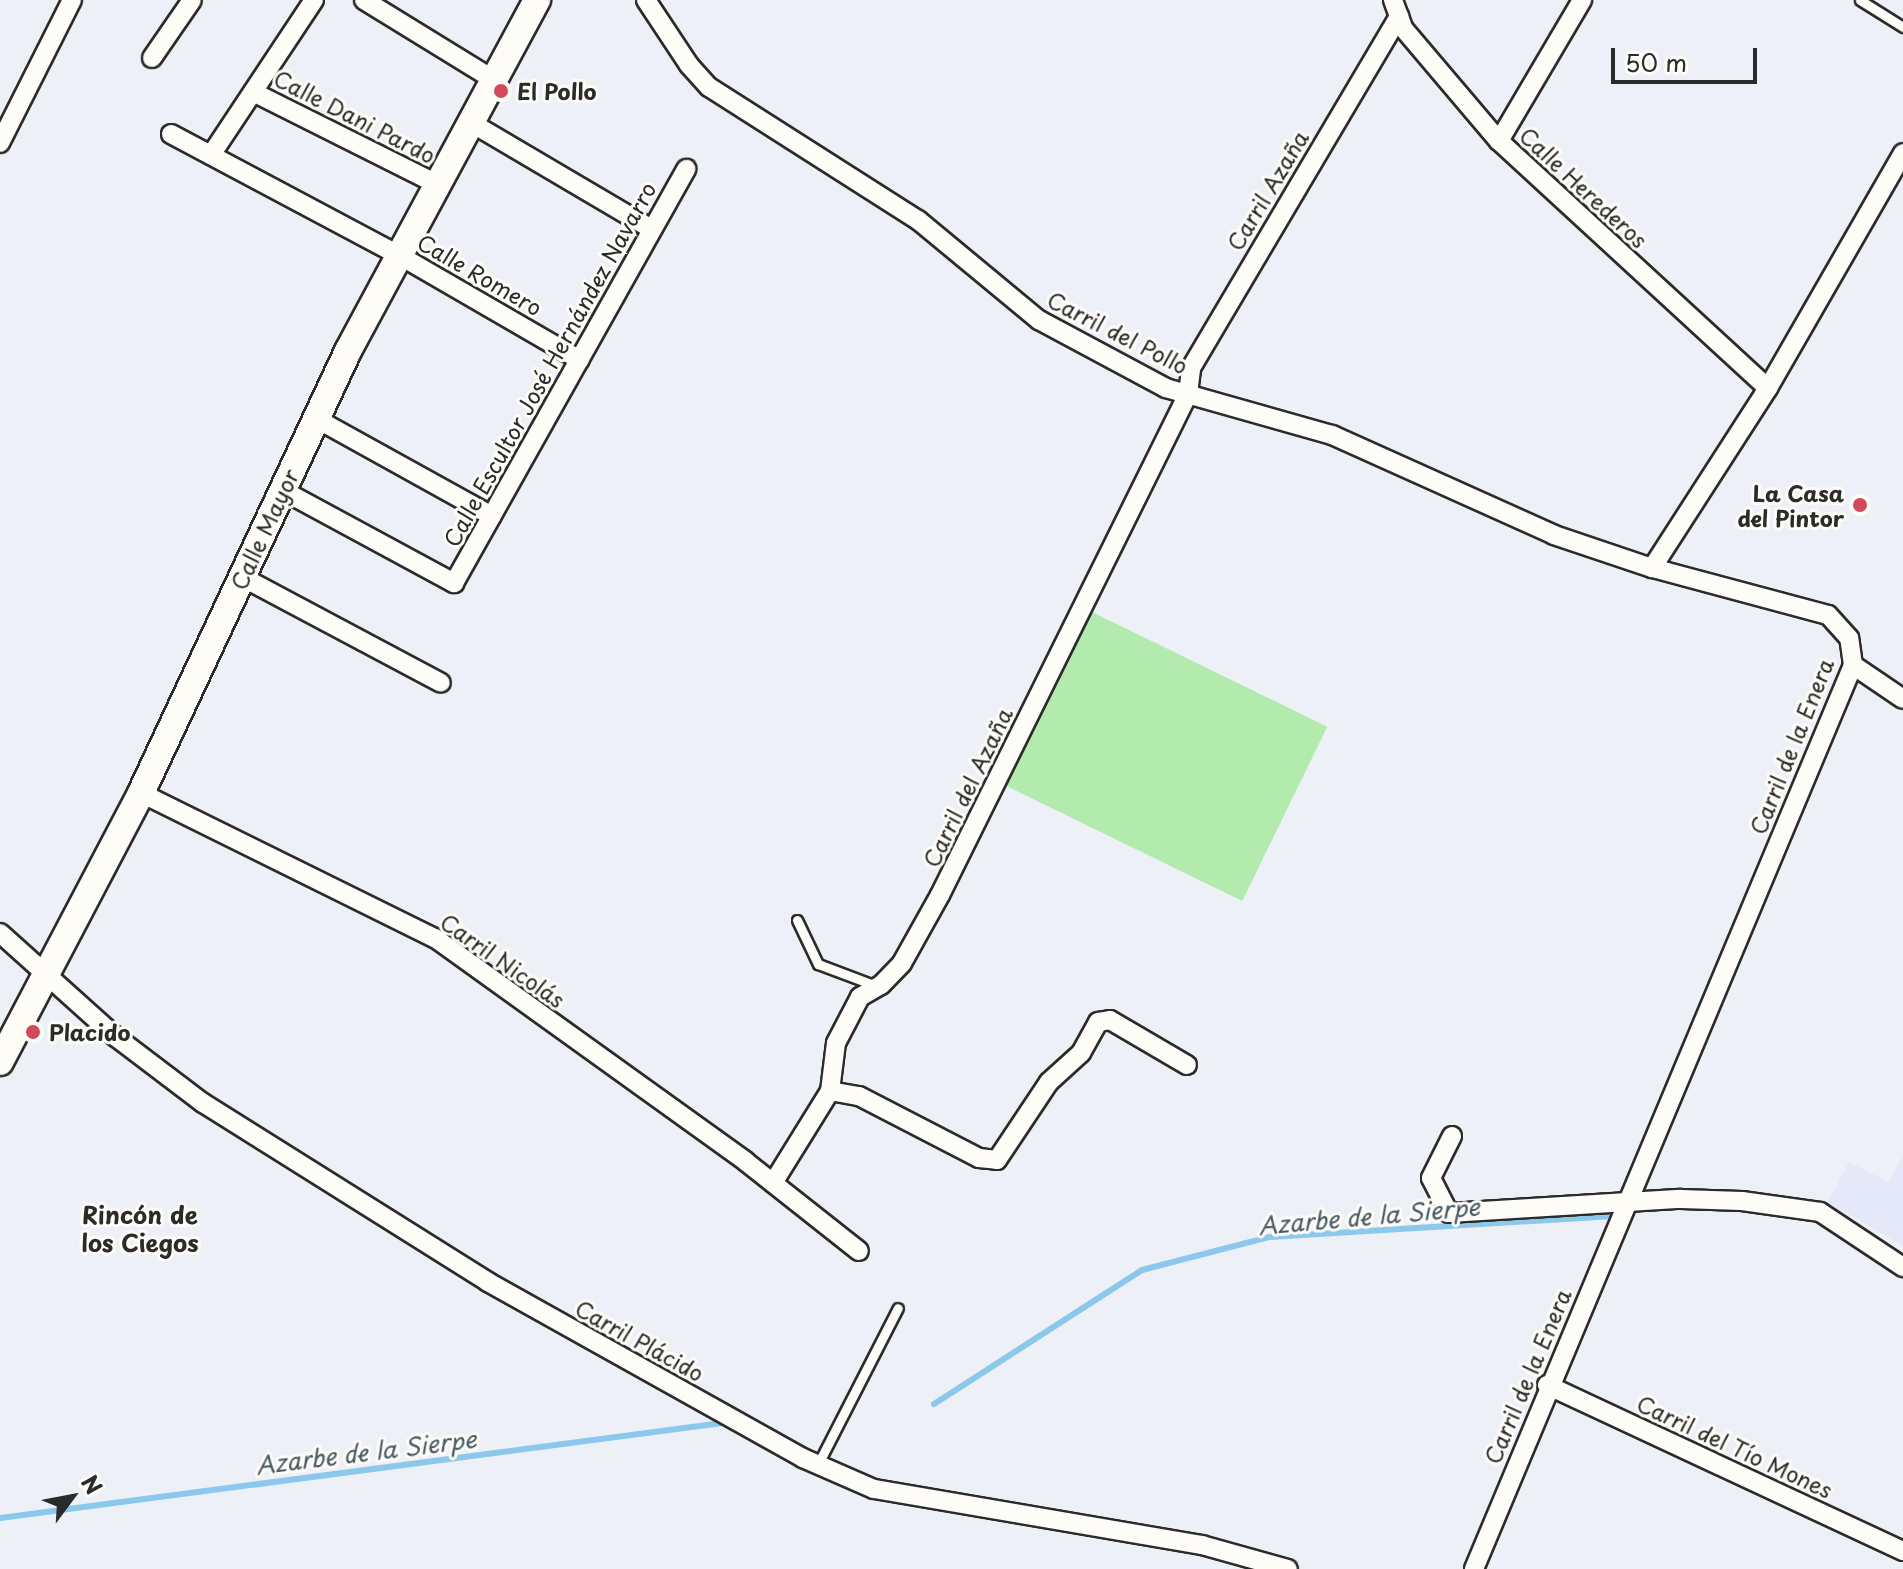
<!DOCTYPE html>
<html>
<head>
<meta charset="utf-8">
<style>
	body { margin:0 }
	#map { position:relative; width:1903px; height:1569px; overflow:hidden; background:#eef0f8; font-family:"Playpen Sans",sans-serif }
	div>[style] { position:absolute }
	.built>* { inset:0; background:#e4e8f9 }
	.green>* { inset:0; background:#b3ebae; transform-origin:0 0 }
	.stream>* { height:6px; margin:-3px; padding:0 3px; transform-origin:3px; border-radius:3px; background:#8bc8eb }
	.roads { filter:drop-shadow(2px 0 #2b2b2b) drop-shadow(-2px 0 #2b2b2b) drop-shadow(0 2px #2b2b2b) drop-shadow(0 -2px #2b2b2b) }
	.service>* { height:9px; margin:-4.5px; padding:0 4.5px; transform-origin:4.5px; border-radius:4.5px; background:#fdfcf7 }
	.minor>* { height:18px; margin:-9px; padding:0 9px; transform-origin:9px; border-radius:9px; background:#fdfcf7 }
	.secondary>* { height:26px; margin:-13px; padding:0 13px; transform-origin:13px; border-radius:13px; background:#fdfcf7 }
	.dots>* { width:22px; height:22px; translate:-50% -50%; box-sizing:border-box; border:4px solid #fdfcf7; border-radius:50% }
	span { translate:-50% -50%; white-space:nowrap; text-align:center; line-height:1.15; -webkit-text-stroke:6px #fdfcf7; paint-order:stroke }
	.poi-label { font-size:22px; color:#2b2b2b; font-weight:700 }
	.left { translate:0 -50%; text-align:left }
	.right { translate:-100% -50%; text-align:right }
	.street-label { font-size:22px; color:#2b2b2b }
	.neighbourhood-label { font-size:24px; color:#2b2b2b; font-weight:700 }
	.water-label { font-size:24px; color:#485a65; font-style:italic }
	.north { position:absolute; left:32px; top:1457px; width:80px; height:80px; -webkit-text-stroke:6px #fdfcf7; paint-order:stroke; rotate:58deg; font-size:22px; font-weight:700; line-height:32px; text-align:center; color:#2b2b2b }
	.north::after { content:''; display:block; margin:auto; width:28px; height:36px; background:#2b2b2b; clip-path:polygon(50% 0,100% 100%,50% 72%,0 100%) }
	.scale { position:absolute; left:1611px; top:48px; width:146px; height:36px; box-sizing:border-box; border:4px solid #2b2b2b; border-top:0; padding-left:10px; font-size:24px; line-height:28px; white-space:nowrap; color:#2b2b2b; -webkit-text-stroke:6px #fdfcf7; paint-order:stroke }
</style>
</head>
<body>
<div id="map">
	<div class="built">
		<div style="clip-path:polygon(1903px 1157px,1903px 1246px,1828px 1202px,1849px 1162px,1888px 1182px)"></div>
	</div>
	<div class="green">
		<div style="left:1090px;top:611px;width:264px;height:194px;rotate:26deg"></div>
	</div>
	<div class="stream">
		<div style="left:934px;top:1404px;width:247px;rotate:-32.8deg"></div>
		<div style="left:1142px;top:1270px;width:132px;rotate:-14.5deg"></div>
		<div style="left:1270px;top:1237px;width:340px;rotate:-3.5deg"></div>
		<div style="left:0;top:1518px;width:736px;rotate:-7.49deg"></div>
	</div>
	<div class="roads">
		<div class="service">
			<div style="left:1860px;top:0;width:51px;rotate:32.1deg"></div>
			<div style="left:797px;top:920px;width:49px;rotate:64.5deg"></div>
			<div style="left:818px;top:964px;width:60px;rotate:20.6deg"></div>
			<div style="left:818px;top:1464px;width:175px;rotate:-62.9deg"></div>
		</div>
		<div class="minor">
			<div style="left:364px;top:0;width:153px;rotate:31.6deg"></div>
			<div style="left:646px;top:0;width:78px;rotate:56.5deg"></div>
			<div style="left:689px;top:65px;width:30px;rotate:48deg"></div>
			<div style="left:709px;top:87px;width:248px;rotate:32.5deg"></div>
			<div style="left:918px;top:220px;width:157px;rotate:39.6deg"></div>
			<div style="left:1039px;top:320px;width:144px;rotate:28.2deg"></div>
			<div style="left:1166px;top:388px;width:173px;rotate:15.8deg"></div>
			<div style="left:1332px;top:435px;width:243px;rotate:24.2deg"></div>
			<div style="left:1554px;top:535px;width:103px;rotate:18.6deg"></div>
			<div style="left:1393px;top:0;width:30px;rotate:70deg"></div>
			<div style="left:1403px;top:28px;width:148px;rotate:49.7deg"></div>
			<div style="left:1499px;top:141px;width:365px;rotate:42.6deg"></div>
			<div style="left:152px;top:58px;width:70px;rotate:-55.4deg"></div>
			<div style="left:253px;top:92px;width:203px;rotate:26.6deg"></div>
			<div style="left:470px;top:122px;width:211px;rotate:30.5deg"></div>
			<div style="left:171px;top:134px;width:256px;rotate:28deg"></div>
			<div style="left:397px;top:254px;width:211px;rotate:30.1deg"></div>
			<div style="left:1499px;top:141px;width:164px;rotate:-59.5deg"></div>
			<div style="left:0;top:143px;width:160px;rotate:-63.3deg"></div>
			<div style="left:211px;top:155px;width:186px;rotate:-56.4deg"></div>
			<div style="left:315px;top:418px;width:202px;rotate:29deg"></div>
			<div style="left:282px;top:490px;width:196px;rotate:28.4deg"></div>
			<div style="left:454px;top:583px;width:475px;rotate:-60.7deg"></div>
			<div style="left:242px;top:577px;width:225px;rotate:28deg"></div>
			<div style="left:1853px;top:665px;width:60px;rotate:34.2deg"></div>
			<div style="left:141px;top:793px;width:328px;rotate:26.3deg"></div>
			<div style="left:435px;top:938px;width:382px;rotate:35.7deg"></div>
			<div style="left:745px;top:1161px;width:145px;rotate:38.3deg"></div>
			<div style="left:0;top:933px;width:156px;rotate:41.9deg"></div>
			<div style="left:116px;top:1037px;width:109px;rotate:37.2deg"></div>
			<div style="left:203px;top:1103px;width:337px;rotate:32.1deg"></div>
			<div style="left:488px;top:1282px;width:361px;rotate:29.2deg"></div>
			<div style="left:803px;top:1458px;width:77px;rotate:23.6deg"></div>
			<div style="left:874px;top:1489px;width:333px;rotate:9.7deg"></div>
			<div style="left:1202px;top:1545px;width:89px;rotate:15.6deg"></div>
			<div style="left:830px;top:1091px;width:29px;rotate:10deg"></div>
			<div style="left:859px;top:1096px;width:135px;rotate:27.3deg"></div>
			<div style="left:979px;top:1158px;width:18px;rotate:6deg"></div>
			<div style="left:997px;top:1160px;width:94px;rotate:-56.3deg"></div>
			<div style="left:1049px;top:1082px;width:43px;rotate:-42.2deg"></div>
			<div style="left:1081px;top:1053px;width:35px;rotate:-61deg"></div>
			<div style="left:1098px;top:1022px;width:12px;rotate:-9deg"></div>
			<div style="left:1110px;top:1020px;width:89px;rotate:30.3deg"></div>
			<div style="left:1452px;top:1136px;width:47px;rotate:116.6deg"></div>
			<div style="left:1431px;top:1178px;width:39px;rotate:63deg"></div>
			<div style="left:1449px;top:1213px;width:232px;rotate:-3.5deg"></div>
			<div style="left:1681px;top:1199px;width:61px;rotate:1.9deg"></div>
			<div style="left:1742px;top:1201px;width:79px;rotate:8deg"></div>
			<div style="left:1820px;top:1212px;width:100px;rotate:33.5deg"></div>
			<div style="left:773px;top:1183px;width:108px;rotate:-58.2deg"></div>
			<div style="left:830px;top:1091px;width:48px;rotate:-82.9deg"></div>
			<div style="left:836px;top:1043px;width:52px;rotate:-62.4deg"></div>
			<div style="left:860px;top:997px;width:24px;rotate:-30deg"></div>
			<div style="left:881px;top:985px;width:30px;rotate:-46deg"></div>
			<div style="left:902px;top:963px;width:78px;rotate:-60.8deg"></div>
			<div style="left:940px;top:895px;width:559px;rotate:-63.66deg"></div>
			<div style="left:1188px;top:394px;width:26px;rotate:-83deg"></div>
			<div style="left:1191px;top:368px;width:409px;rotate:-59.4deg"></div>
			<div style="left:1547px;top:1385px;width:393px;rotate:25deg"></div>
			<div style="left:1474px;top:1569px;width:980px;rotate:-67.25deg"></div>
			<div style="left:1853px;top:665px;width:27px;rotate:-98deg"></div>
			<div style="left:1849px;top:638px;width:31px;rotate:-132deg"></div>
			<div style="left:1828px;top:615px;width:182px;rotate:-165deg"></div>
			<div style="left:1652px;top:568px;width:214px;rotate:-57.2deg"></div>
			<div style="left:1768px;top:388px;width:271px;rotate:-60.1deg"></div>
		</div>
		<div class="secondary">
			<div style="left:0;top:1062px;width:304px;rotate:-62.3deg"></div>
			<div style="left:141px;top:793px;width:488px;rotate:-64.9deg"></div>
			<div style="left:348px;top:351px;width:399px;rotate:-61.7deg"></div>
		</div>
	</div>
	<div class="dots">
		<div style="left:501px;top:91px;background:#d1495b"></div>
		<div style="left:1860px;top:505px;background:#d1495b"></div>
		<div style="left:33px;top:1032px;background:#d1495b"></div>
	</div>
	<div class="poi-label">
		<span class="left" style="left:517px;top:91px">El Pollo</span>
		<span class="right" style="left:1844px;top:505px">La Casa<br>del Pintor</span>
		<span class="left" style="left:49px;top:1032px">Placido</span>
	</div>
	<div class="street-label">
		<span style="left:355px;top:116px;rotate:27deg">Calle Dani Pardo</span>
		<span style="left:1584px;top:187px;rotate:43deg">Calle Herederos</span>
		<span style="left:1267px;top:190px;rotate:-59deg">Carril Azaña</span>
		<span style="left:480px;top:274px;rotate:30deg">Calle Romero</span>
		<span style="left:1118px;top:332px;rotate:27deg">Carril del Pollo</span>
		<span style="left:549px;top:364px;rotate:-61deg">Calle Escultor José Hernández Navarro</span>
		<span style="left:264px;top:529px;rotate:-65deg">Calle Mayor</span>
		<span style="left:1791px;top:746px;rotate:-68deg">Carril de la Enera</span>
		<span style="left:967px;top:787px;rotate:-64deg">Carril del Azaña</span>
		<span style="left:503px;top:960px;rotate:35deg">Carril Nicolás</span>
		<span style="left:640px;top:1340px;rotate:29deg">Carril Plácido</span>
		<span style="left:1527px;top:1376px;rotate:-67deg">Carril de la Enera</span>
		<span style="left:1735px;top:1446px;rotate:25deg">Carril del Tío Mones</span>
	</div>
	<div class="neighbourhood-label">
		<span style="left:140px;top:1229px">Rincón de<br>los Ciegos</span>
	</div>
	<div class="water-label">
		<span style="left:1369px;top:1216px;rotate:-5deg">Azarbe de la Sierpe</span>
		<span style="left:366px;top:1452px;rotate:-7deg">Azarbe de la Sierpe</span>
	</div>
	<div class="north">N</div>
	<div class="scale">50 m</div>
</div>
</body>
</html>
